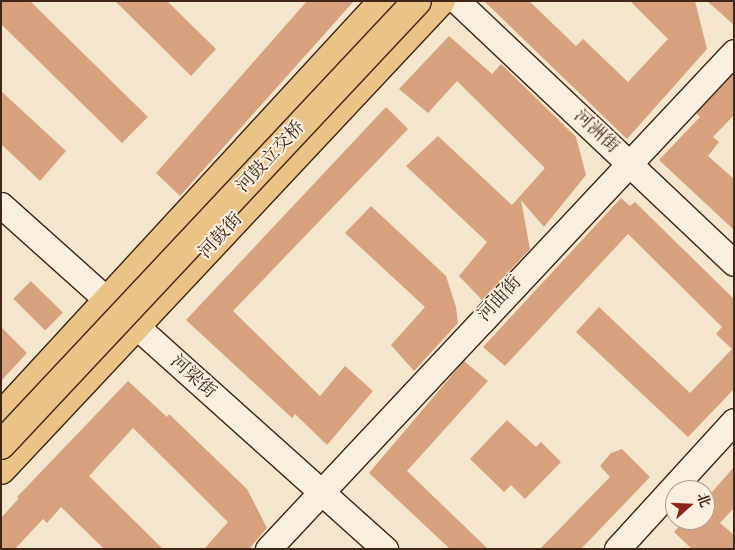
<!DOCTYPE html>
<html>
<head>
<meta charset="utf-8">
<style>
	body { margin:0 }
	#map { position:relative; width:735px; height:550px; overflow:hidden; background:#f4e6cc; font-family:Cardo,"Noto Serif SC",serif }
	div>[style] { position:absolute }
	.building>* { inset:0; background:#d7a17d; transform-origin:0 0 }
	.roads { filter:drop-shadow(1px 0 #402519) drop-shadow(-1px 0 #402519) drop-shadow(0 1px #402519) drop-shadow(0 -1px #402519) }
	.secondary>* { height:25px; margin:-12.5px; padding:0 12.5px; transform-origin:12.5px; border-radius:12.5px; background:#f8efde }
	.highway>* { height:28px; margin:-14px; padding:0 14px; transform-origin:14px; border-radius:14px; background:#eac386 }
	.bridges { filter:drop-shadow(1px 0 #402519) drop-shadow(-1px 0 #402519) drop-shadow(0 1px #402519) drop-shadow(0 -1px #402519) }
	.highway-bridge>* { height:28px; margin:-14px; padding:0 14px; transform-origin:14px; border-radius:14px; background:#eac386 }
	span { translate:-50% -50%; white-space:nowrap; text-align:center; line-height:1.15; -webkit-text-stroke:4px #f8efde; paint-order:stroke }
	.street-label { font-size:18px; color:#402519 }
	.frame { position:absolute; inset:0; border:2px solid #402519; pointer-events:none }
	.north { position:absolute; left:665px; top:480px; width:50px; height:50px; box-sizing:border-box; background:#f8efde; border:1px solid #ae9e8f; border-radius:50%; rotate:70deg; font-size:14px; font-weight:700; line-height:20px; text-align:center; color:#402519 }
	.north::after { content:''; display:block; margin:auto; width:18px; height:22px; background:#8f2418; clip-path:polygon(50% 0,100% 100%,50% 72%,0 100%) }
</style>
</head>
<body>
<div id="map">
	<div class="building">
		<div style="clip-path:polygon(1px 1px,30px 1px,148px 117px,122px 143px,1px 24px)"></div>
		<div style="clip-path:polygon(115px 1px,167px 1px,216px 49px,191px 76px)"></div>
		<div style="clip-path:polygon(307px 1px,354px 1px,180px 196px,156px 173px)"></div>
		<div style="clip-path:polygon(484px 1px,529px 1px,576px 46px,583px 39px,628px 82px,668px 39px,630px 1px,695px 1px,707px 49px,627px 139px)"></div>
		<div style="clip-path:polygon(707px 1px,734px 1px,734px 25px)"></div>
		<div style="clip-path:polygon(449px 36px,492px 74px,501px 64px,576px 137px,586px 175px,544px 227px,521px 200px,530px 249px,482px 300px,459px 276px,487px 242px,406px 166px,438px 136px,512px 205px,545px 168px,457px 81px,428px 113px,399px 89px)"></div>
		<div style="clip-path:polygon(734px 73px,734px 115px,713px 137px,719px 142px,708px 156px,734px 179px,734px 230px,659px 160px,700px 117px,696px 113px)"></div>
		<div style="clip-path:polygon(1px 91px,66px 151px,40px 181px,1px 144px)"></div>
		<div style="clip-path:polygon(386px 107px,408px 129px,233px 311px,320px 396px,345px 366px,373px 391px,327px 445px,295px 414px,292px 418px,186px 320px)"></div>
		<div style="clip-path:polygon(621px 198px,630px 206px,635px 202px,734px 299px,734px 389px,688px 437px,576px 332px,599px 307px,690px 393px,732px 349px,716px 334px,722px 327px,628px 234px,505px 366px,483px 347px)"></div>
		<div style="clip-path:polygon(371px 206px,446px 276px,456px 307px,458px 323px,414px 371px,391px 345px,425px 307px,345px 233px)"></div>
		<div style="left:31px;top:281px;width:45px;height:25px;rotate:45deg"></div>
		<div style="clip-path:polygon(1px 327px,27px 353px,1px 381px)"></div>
		<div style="clip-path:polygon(464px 361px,488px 381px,407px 471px,488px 549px,450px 549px,369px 473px)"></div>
		<div style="clip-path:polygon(128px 381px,167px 417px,169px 414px,247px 489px,267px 528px,249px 549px,204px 549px,228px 522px,133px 428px,89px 476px,163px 549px,104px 549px,61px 507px,47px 523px,43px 519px,15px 549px,1px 549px,1px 518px,19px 498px,17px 497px)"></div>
		<div style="clip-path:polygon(507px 420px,536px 447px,541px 442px,561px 462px,525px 499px,511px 485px,504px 492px,470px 459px)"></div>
		<div style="clip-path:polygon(622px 449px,650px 477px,581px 549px,540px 549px,610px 477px,600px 466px,611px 453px)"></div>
		<div style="clip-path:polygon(734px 467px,734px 508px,720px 523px,734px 535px,734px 549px,692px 549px,674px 532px,685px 520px,705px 520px,705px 500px)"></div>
	</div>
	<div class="roads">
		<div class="secondary">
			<div style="left:457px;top:1px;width:381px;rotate:43.4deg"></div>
			<div style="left:1px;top:205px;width:516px;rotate:41.86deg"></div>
			<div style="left:268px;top:549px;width:681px;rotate:-46.84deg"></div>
			<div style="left:617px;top:549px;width:173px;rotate:-47.6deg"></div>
		</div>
		<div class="highway">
			<div style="left:1px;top:416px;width:564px;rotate:-47.37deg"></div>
			<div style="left:1px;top:470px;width:643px;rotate:-46.83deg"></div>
		</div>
	</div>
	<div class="bridges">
		<div class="highway-bridge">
			<div style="left:1px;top:445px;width:608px;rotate:-46.86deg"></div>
		</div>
	</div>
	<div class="street-label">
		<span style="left:596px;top:132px;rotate:43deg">河洲街</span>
		<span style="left:271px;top:157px;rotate:-47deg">河鼓立交桥</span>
		<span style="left:221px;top:236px;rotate:-47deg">河鼓街</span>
		<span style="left:500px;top:299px;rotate:-47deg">河曲街</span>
		<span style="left:193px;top:377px;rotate:42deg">河梁街</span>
	</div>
	<div class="frame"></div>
	<div class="north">北</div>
</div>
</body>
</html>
